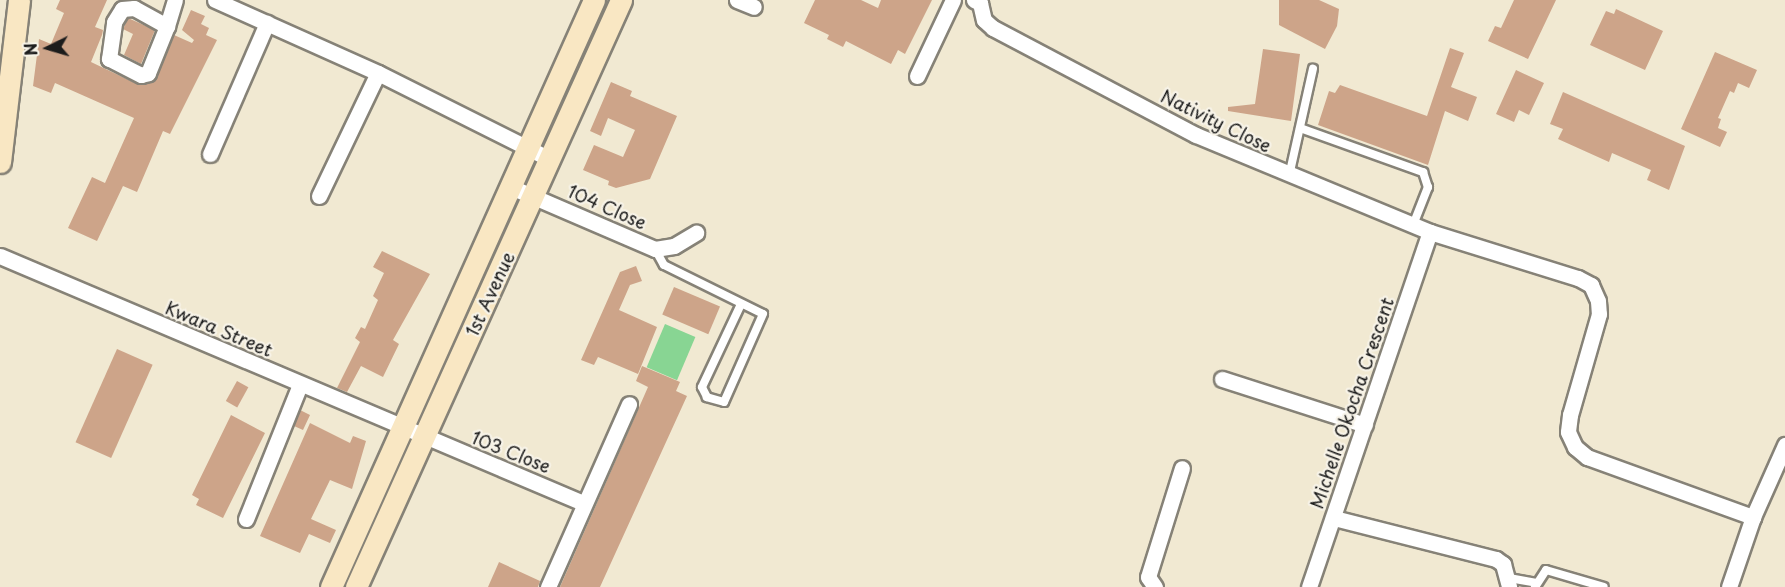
<!DOCTYPE html>
<html>
<head>
<meta charset="utf-8">
<style>
	body { margin:0 }
	#map { position:relative; width:1785px; height:587px; overflow:hidden; background:#f1e9d2; font-family:"Playpen Sans",sans-serif }
	div>[style] { position:absolute }
	.green>* { inset:0; background:#88d593; transform-origin:0 0 }
	.building>* { inset:0; background:#cda489; transform-origin:0 0 }
	.roads { filter:drop-shadow(2px 0 #868277) drop-shadow(-2px 0 #868277) drop-shadow(0 2px #868277) drop-shadow(0 -2px #868277) }
	.lane>* { height:8px; margin:-4px; padding:0 4px; transform-origin:4px; border-radius:4px; background:#fff }
	.street>* { height:15px; margin:-7.5px; padding:0 7.5px; transform-origin:7.5px; border-radius:7.5px; background:#fff }
	.secondary>* { height:21px; margin:-10.5px; padding:0 10.5px; transform-origin:10.5px; border-radius:10.5px; background:#f9e7c3 }
	span { translate:-50% -50%; white-space:nowrap; text-align:center; line-height:1.15; -webkit-text-stroke:4.5px #f7f3e8; paint-order:stroke }
	.street-label { font-size:18px; color:#1c1c1c }
	.north { position:absolute; left:18px; top:18px; width:60px; height:60px; -webkit-text-stroke:4px #f7f3e8; paint-order:stroke; rotate:265deg; font-size:16px; font-weight:700; line-height:24px; text-align:center; color:#1c1c1c }
	.north::after { content:''; display:block; margin:auto; width:21px; height:27px; background:#1c1c1c; clip-path:polygon(50% 0,100% 100%,50% 72%,0 100%) }
</style>
</head>
<body>
<div id="map">
	<div class="green">
		<div style="left:665px;top:324px;width:33px;height:47px;rotate:23deg"></div>
	</div>
	<div class="building">
		<div style="clip-path:polygon(60px 0,107px 0,95px 27px,103px 30px,102px 35px,91px 62px,137px 84px,155px 80px,174px 35px,192px 43px,194px 40px,182px 30px,191px 10px,205px 16px,201px 24px,209px 28px,206px 35px,217px 40px,170px 134px,163px 131px,137px 192px,123px 186px,97px 241px,68px 228px,92px 177px,105px 183px,134px 118px,55px 83px,51px 93px,33px 86px,39px 39px,51px 44px,64px 13px,56px 9px)"></div>
		<div style="clip-path:polygon(815px 0,861px 0,878px 8px,881px 0,932px 0,905px 54px,898px 50px,891px 64px,846px 41px,843px 47px,827px 39px,829px 35px,804px 23px)"></div>
		<div style="clip-path:polygon(1279px 0,1319px 0,1339px 9px,1337px 26px,1325px 49px,1279px 25px)"></div>
		<div style="clip-path:polygon(1514px 0,1556px 0,1528px 59px,1488px 41px,1495px 26px,1501px 28px)"></div>
		<div style="clip-path:polygon(1616px 9px,1663px 31px,1645px 70px,1590px 45px,1606px 11px,1614px 14px)"></div>
		<div style="clip-path:polygon(128px 18px,155px 30px,141px 64px,124px 55px,133px 34px,123px 29px)"></div>
		<div style="clip-path:polygon(1450px 48px,1464px 53px,1451px 87px,1477px 97px,1468px 121px,1445px 111px,1428px 165px,1318px 125px,1329px 91px,1335px 93px,1340px 85px,1427px 116px)"></div>
		<div style="clip-path:polygon(1263px 49px,1300px 54px,1291px 121px,1228px 111px,1228px 107px,1255px 104px)"></div>
		<div style="clip-path:polygon(1715px 52px,1757px 70px,1749px 88px,1738px 83px,1734px 93px,1730px 91px,1718px 118px,1721px 119px,1718px 128px,1727px 132px,1720px 147px,1681px 129px)"></div>
		<div style="clip-path:polygon(1516px 70px,1544px 83px,1529px 115px,1519px 110px,1514px 122px,1496px 114px)"></div>
		<div style="clip-path:polygon(611px 82px,632px 91px,630px 96px,677px 116px,650px 179px,616px 188px,608px 185px,609px 181px,583px 170px,594px 145px,623px 157px,635px 130px,608px 118px,601px 136px,590px 131px)"></div>
		<div style="clip-path:polygon(1563px 92px,1685px 146px,1669px 190px,1647px 180px,1651px 170px,1612px 153px,1609px 162px,1558px 139px,1563px 129px,1550px 124px)"></div>
		<div style="clip-path:polygon(382px 251px,430px 274px,393px 340px,399px 344px,383px 377px,361px 366px,347px 392px,337px 388px,360px 342px,355px 338px,361px 327px,365px 329px,378px 300px,373px 296px,384px 273px,373px 267px)"></div>
		<div style="clip-path:polygon(636px 266px,642px 281px,630px 285px,619px 310px,657px 327px,638px 374px,598px 357px,594px 365px,581px 360px,620px 272px)"></div>
		<div style="left:674px;top:287px;width:50px;height:30px;rotate:23deg"></div>
		<div style="left:117px;top:349px;width:39px;height:102px;rotate:24deg"></div>
		<div style="clip-path:polygon(642px 366px,680px 382px,676px 391px,687px 396px,600px 587px,560px 587px,648px 387px,636px 381px)"></div>
		<div style="left:237px;top:381px;width:13px;height:23px;rotate:29deg"></div>
		<div style="clip-path:polygon(300px 410px,310px 415px,303px 430px,294px 426px)"></div>
		<div style="clip-path:polygon(231px 415px,265px 433px,223px 518px,196px 505px,199px 499px,192px 495px)"></div>
		<div style="clip-path:polygon(310px 423px,350px 443px,353px 436px,366px 441px,352px 489px,330px 480px,311px 519px,336px 530px,330px 543px,309px 534px,300px 553px,260px 536px)"></div>
		<div style="clip-path:polygon(499px 562px,540px 581px,538px 587px,488px 587px)"></div>
	</div>
	<div class="roads">
		<div class="lane">
			<div style="left:1300px;top:128px;width:131px;rotate:19.7deg"></div>
			<div style="left:1423px;top:172px;width:16px;rotate:72deg"></div>
			<div style="left:1428px;top:187px;width:41px;rotate:111.5deg"></div>
			<div style="left:1289px;top:176px;width:110px;rotate:-77.4deg"></div>
			<div style="left:655px;top:249px;width:18px;rotate:61deg"></div>
			<div style="left:664px;top:265px;width:110px;rotate:26.3deg"></div>
			<div style="left:763px;top:314px;width:96px;rotate:113.9deg"></div>
			<div style="left:724px;top:402px;width:18px;rotate:-164deg"></div>
			<div style="left:707px;top:397px;width:11px;rotate:-117deg"></div>
			<div style="left:702px;top:387px;width:92px;rotate:-64.8deg"></div>
			<div style="left:1509px;top:578px;width:28px;rotate:10deg"></div>
			<div style="left:1535px;top:587px;width:20px;rotate:-57deg"></div>
			<div style="left:1546px;top:570px;width:60px;rotate:16.3deg"></div>
		</div>
		<div class="street">
			<div style="left:215px;top:0;width:179px;rotate:24.1deg"></div>
			<div style="left:378px;top:73px;width:192px;rotate:26.6deg"></div>
			<div style="left:737px;top:0;width:18px;rotate:22deg"></div>
			<div style="left:974px;top:0;width:7px;rotate:27deg"></div>
			<div style="left:980px;top:3px;width:17px;rotate:77deg"></div>
			<div style="left:984px;top:20px;width:12px;rotate:42deg"></div>
			<div style="left:993px;top:28px;width:229px;rotate:27.8deg"></div>
			<div style="left:1196px;top:135px;width:253px;rotate:22.5deg"></div>
			<div style="left:1430px;top:232px;width:155px;rotate:17.3deg"></div>
			<div style="left:1578px;top:278px;width:15px;rotate:28deg"></div>
			<div style="left:1591px;top:285px;width:17px;rotate:66deg"></div>
			<div style="left:1598px;top:301px;width:13px;rotate:86deg"></div>
			<div style="left:1599px;top:314px;width:105px;rotate:106deg"></div>
			<div style="left:1570px;top:415px;width:17px;rotate:97deg"></div>
			<div style="left:1568px;top:432px;width:17px;rotate:65deg"></div>
			<div style="left:1575px;top:447px;width:16px;rotate:40deg"></div>
			<div style="left:1587px;top:457px;width:177px;rotate:19.9deg"></div>
			<div style="left:167px;top:26px;width:51px;rotate:112deg"></div>
			<div style="left:148px;top:73px;width:7px;rotate:164deg"></div>
			<div style="left:141px;top:75px;width:36px;rotate:-153deg"></div>
			<div style="left:109px;top:59px;width:37px;rotate:-82deg"></div>
			<div style="left:114px;top:22px;width:15px;rotate:-58deg"></div>
			<div style="left:122px;top:9px;width:12px;rotate:-5deg"></div>
			<div style="left:134px;top:8px;width:38px;rotate:29deg"></div>
			<div style="left:167px;top:26px;width:27px;rotate:-73deg"></div>
			<div style="left:917px;top:76px;width:84px;rotate:-64.7deg"></div>
			<div style="left:210px;top:154px;width:143px;rotate:-66.5deg"></div>
			<div style="left:511px;top:187px;width:157px;rotate:23.3deg"></div>
			<div style="left:655px;top:249px;width:19px;rotate:-9deg"></div>
			<div style="left:674px;top:246px;width:26px;rotate:-31deg"></div>
			<div style="left:319px;top:196px;width:136px;rotate:-64.4deg"></div>
			<div style="left:0;top:256px;width:633px;rotate:22.96deg"></div>
			<div style="left:1222px;top:379px;width:150px;rotate:17.8deg"></div>
			<div style="left:1334px;top:518px;width:167px;rotate:14.2deg"></div>
			<div style="left:1496px;top:559px;width:9px;rotate:36deg"></div>
			<div style="left:1503px;top:564px;width:24px;rotate:75deg"></div>
			<div style="left:246px;top:519px;width:144px;rotate:-68.1deg"></div>
			<div style="left:548px;top:587px;width:200px;rotate:-66.1deg"></div>
			<div style="left:1155px;top:587px;width:12px;rotate:-125deg"></div>
			<div style="left:1148px;top:577px;width:114px;rotate:-72.7deg"></div>
			<div style="left:1309px;top:587px;width:375px;rotate:-71.2deg"></div>
			<div style="left:1729px;top:587px;width:74px;rotate:-71.1deg"></div>
			<div style="left:1753px;top:517px;width:79px;rotate:-66deg"></div>
		</div>
		<div class="secondary">
			<div style="left:0;top:162px;width:163px;rotate:-83.3deg"></div>
			<div style="left:331px;top:587px;width:643px;rotate:-65.87deg"></div>
			<div style="left:356px;top:587px;width:644px;rotate:-65.7deg"></div>
		</div>
	</div>
	<div class="street-label">
		<span style="left:1216px;top:121px;rotate:26deg">Nativity Close</span>
		<span style="left:607px;top:207px;rotate:24deg">104 Close</span>
		<span style="left:490px;top:294px;rotate:-65deg">1st Avenue</span>
		<span style="left:219px;top:329px;rotate:23deg">Kwara Street</span>
		<span style="left:1352px;top:403px;rotate:-71deg">Michelle Okocha Crescent</span>
		<span style="left:511px;top:452px;rotate:22deg">103 Close</span>
	</div>
	<div class="north">N</div>
</div>
</body>
</html>
